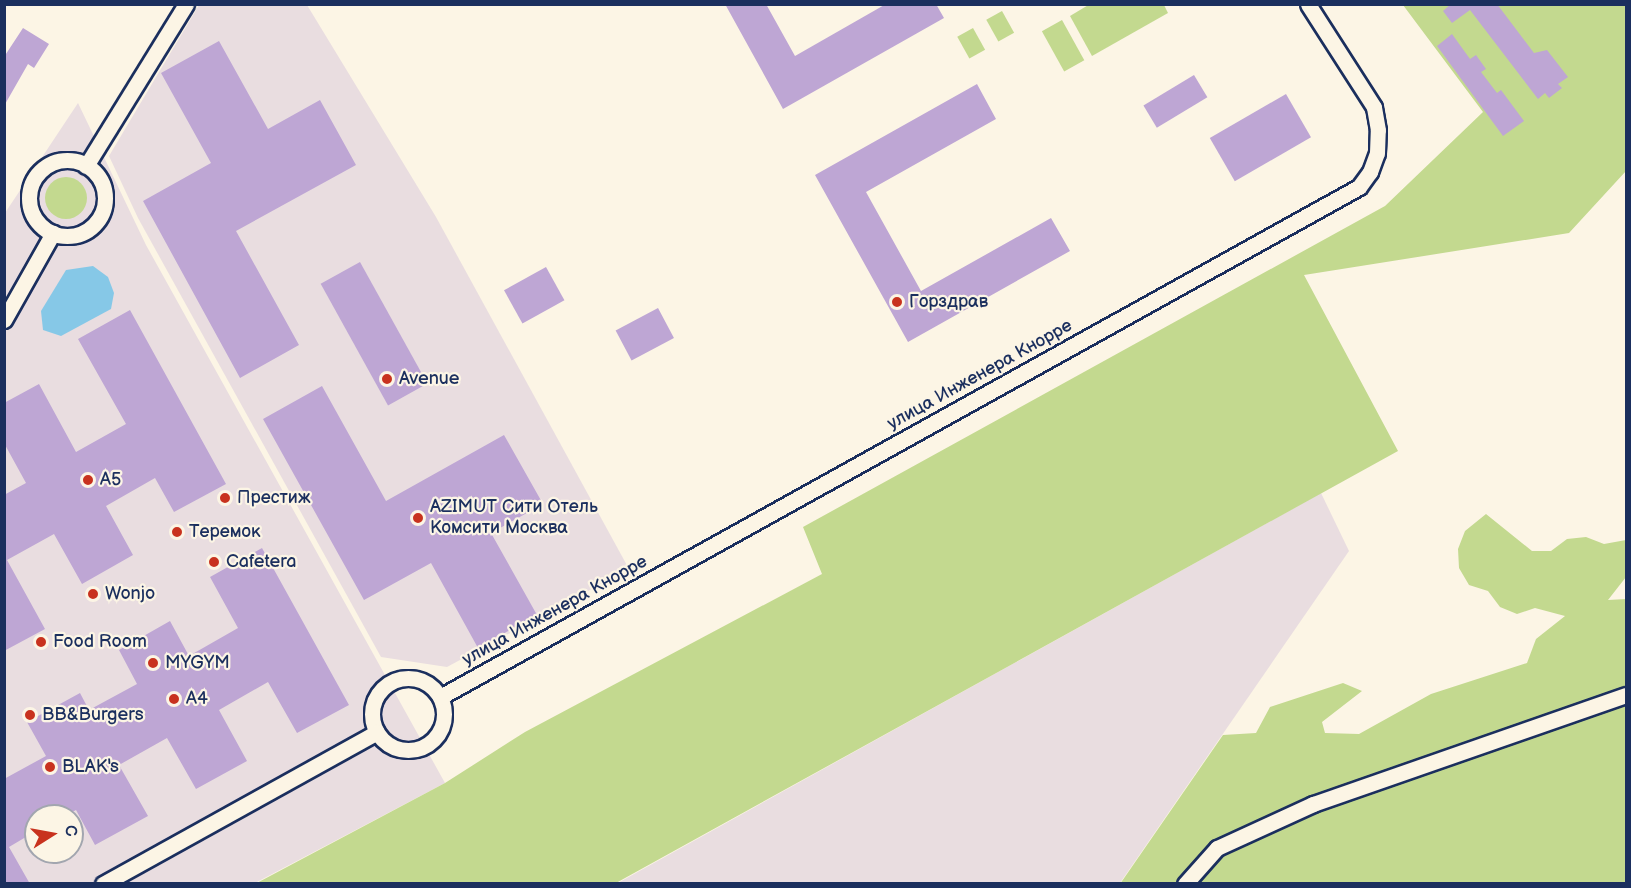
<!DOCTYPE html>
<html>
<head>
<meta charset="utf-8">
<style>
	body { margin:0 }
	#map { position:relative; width:1631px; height:888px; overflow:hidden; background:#fcf5e5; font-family:"Balsamiq Sans",sans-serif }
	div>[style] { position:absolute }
	.built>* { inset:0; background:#e9dde0 }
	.green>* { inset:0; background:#c3d98f; transform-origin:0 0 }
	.round { border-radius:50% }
	.water>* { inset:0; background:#86c8e7 }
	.building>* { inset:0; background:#bea6d4; transform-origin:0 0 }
	.roads { filter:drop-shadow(2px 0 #1b2f5e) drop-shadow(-2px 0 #1b2f5e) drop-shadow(0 2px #1b2f5e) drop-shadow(0 -2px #1b2f5e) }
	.minor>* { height:15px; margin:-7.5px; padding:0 7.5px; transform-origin:7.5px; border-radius:7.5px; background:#fcf5e5 }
	.minor>.ring { margin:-7.5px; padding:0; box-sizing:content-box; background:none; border:15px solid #fcf5e5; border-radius:50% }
	.dots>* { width:16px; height:16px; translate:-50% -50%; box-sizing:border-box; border:3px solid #fcf5e5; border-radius:50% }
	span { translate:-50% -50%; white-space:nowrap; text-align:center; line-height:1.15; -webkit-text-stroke:4.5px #fcf5e5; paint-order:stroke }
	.poi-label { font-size:18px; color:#1b2f5e }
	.left { translate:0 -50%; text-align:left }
	.street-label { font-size:18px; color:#1b2f5e }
	.frame { position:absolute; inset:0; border:6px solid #1b2f5e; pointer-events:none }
	.north { position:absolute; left:24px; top:804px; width:60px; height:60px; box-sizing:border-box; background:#fcf5e5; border:2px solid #a2a6af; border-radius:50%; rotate:79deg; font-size:16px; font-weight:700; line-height:24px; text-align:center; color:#1b2f5e }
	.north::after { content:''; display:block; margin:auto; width:21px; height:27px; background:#c8321e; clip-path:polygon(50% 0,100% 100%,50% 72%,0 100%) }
</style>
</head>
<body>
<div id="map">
	<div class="built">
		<div style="clip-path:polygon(199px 5px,307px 5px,436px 217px,629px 569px,447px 667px,381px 657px,138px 218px,109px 156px)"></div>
		<div style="clip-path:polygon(evenodd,78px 103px,146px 245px,445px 783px,255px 883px,5px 884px,5px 213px,78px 103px,36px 816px,72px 816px,72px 852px,36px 852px,36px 816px)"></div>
		<div style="clip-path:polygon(1321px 493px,1349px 551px,1120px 883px,616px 884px)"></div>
	</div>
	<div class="green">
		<div style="clip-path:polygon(1090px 4px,1164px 5px,1168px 13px,1092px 56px,1070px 16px)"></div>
		<div style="clip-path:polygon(1403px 5px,1626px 5px,1626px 171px,1569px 233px,1304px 275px,1398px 451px,616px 883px,255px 884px,445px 783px,525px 732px,822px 574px,803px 527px,1385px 206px,1483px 112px)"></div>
		<div style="left:1002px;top:11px;width:25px;height:18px;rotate:61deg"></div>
		<div style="left:1062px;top:20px;width:46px;height:23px;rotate:61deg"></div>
		<div style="left:973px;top:28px;width:25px;height:18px;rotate:61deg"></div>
		<div class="round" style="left:45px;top:177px;width:42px;height:42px"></div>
		<div style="clip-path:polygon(1486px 514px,1532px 551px,1551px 551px,1567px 539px,1586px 537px,1604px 544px,1626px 540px,1626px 577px,1608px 600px,1626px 599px,1626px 883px,1120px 884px,1223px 735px,1256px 733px,1270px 707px,1343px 683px,1362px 691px,1322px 722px,1325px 733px,1359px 734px,1431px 694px,1527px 663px,1536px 639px,1565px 616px,1535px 608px,1517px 614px,1500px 607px,1488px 591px,1469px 585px,1459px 568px,1458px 549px,1465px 531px)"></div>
	</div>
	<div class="water">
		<div style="clip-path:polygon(93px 266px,108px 277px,114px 293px,111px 309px,61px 336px,43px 330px,41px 311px,66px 270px)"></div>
	</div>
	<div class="building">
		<div style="clip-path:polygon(725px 4px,766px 4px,795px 56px,886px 4px,936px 4px,944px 18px,783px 109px)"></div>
		<div style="clip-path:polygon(1451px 4px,1497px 4px,1534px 53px,1547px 50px,1568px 77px,1558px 84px,1562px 88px,1549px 98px,1545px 93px,1538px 99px,1470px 10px,1452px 23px,1443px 11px)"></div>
		<div style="clip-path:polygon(23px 28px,49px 44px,34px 68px,28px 64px,4px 106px,4px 57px)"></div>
		<div style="clip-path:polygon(1452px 34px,1470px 59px,1476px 55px,1486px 69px,1481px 72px,1497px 93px,1501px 90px,1524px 121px,1503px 136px,1437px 46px)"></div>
		<div style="clip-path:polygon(219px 41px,268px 129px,320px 100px,356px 165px,236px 231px,299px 345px,240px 378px,143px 201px,211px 163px,161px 73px)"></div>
		<div style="left:1194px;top:75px;width:26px;height:59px;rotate:59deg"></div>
		<div style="clip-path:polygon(977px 84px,996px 119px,866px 192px,921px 291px,1051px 218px,1070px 251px,908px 342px,815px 175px)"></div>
		<div style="left:1286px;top:94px;width:50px;height:88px;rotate:60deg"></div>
		<div style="left:360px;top:262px;width:139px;height:45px;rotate:61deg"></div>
		<div style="left:546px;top:267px;width:38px;height:48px;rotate:61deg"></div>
		<div style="left:658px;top:308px;width:34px;height:48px;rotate:62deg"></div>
		<div style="clip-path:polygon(130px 310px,226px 484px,174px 512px,155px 478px,106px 506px,133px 555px,82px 584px,54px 534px,7px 560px,45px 629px,4px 651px,4px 495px,26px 483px,4px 443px,4px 403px,39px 384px,76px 452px,126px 424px,78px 339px)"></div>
		<div style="clip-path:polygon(322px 386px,386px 501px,504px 435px,543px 504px,491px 533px,537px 615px,478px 648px,431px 563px,364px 600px,263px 419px)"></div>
		<div style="clip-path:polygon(262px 548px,349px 705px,297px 733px,268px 682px,219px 710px,247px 761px,196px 789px,167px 738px,119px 765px,148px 816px,95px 845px,76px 810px,65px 816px,36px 816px,36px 831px,9px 847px,30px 884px,4px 884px,4px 779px,46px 756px,27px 722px,80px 693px,89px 710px,137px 684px,119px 650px,170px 621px,189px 656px,238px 628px,210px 577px)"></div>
	</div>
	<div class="roads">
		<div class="minor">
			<div class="ring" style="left:29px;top:160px;width:61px;height:61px"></div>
			<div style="left:86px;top:166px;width:190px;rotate:-58.3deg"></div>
			<div style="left:4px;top:320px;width:100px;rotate:-60.6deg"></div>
			<div class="ring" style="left:372px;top:678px;width:57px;height:57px"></div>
			<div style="left:440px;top:697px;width:1051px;rotate:-29.03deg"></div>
			<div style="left:1359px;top:187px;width:19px;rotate:-54deg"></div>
			<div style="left:1370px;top:172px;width:20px;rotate:-70deg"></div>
			<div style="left:1377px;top:153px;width:23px;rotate:-88deg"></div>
			<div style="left:1378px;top:130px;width:23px;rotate:-100deg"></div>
			<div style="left:1374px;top:107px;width:122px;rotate:-122.7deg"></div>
			<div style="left:103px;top:884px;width:313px;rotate:-29deg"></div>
			<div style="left:1185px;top:884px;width:48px;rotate:-48.4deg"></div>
			<div style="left:1217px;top:848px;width:106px;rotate:-24.6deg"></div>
			<div style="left:1313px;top:804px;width:331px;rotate:-19.2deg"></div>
		</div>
	</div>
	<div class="dots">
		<div style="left:897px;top:302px;background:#c8321e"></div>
		<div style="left:387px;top:379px;background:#c8321e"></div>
		<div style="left:88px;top:480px;background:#c8321e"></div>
		<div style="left:225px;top:498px;background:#c8321e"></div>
		<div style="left:418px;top:518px;background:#c8321e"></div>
		<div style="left:177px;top:532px;background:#c8321e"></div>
		<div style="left:214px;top:562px;background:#c8321e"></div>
		<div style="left:93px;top:594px;background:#c8321e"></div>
		<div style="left:41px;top:642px;background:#c8321e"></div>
		<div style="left:153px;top:663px;background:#c8321e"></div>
		<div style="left:174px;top:699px;background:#c8321e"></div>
		<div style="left:30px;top:715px;background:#c8321e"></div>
		<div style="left:50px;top:767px;background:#c8321e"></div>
	</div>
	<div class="poi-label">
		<span class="left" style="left:909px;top:302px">Горздрав</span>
		<span class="left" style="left:399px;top:379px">Avenue</span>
		<span class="left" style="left:100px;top:480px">А5</span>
		<span class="left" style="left:237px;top:498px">Престиж</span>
		<span class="left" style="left:430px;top:518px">AZIMUT Сити Отель<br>Комсити Москва</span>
		<span class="left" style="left:189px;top:532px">Теремок</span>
		<span class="left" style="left:226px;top:562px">Cafetera</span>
		<span class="left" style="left:105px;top:594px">Wonjo</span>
		<span class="left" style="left:53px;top:642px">Food Room</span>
		<span class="left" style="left:165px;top:663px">MYGYM</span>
		<span class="left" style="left:186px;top:699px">А4</span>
		<span class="left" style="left:42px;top:715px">BB&amp;Burgers</span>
		<span class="left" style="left:62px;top:767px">BLAK's</span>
	</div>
	<div class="street-label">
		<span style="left:980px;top:375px;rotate:-29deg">улица Инженера Кнорре</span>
		<span style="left:555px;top:611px;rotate:-29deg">улица Инженера Кнорре</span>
	</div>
	<div class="frame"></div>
	<div class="north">С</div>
</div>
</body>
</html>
